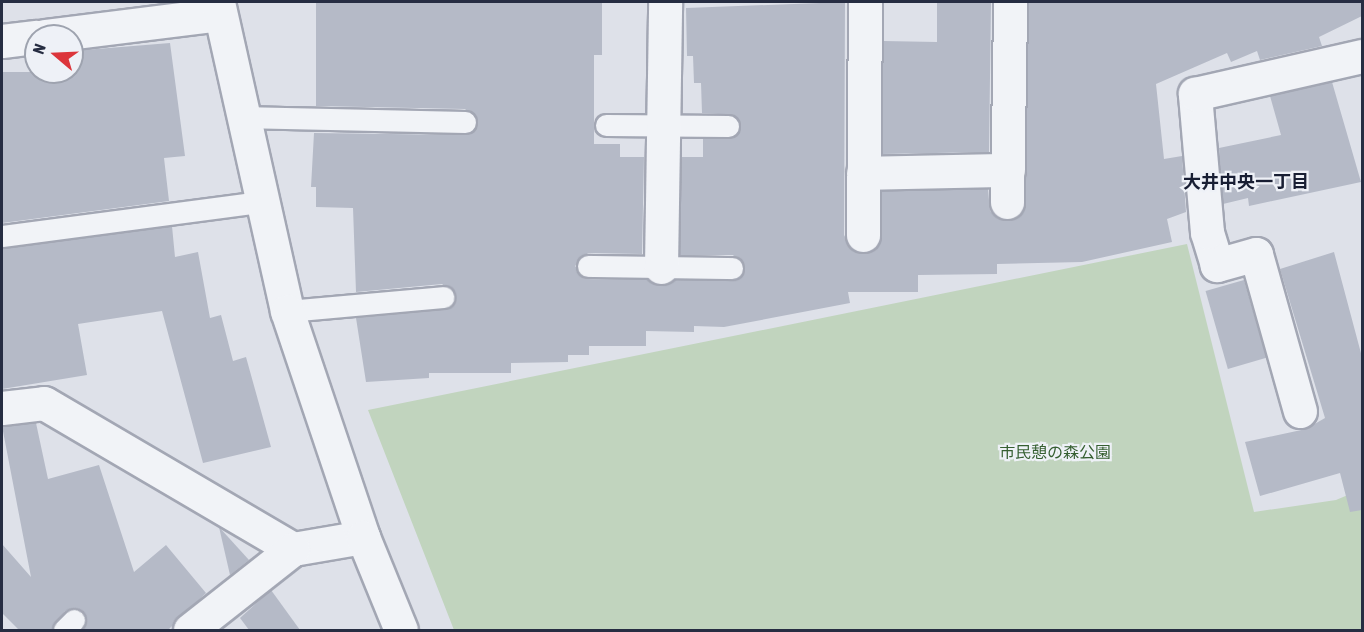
<!DOCTYPE html>
<html>
<head>
<meta charset="utf-8">
<style>
	body { margin:0 }
	#map { position:relative; width:1364px; height:632px; overflow:hidden; background:#dee1e9; font-family:"Asap Condensed","Noto Sans JP",sans-serif }
	div>[style] { position:absolute }
	.green>* { inset:0; background:#c1d4be }
	.building>* { inset:0; background:#b5bac7; transform-origin:0 0 }
	.roads { filter:drop-shadow(2px 0 #a3a7b4) drop-shadow(-2px 0 #a3a7b4) drop-shadow(0 2px #a3a7b4) drop-shadow(0 -2px #a3a7b4) }
	.service>* { height:21px; margin:-10.5px; padding:0 10.5px; transform-origin:10.5px; border-radius:10.5px; background:#f1f3f7 }
	.minor>* { height:33px; margin:-16.5px; padding:0 16.5px; transform-origin:16.5px; border-radius:16.5px; background:#f1f3f7 }
	.tertiary>* { height:33px; margin:-16.5px; padding:0 16.5px; transform-origin:16.5px; border-radius:16.5px; background:#f1f3f7 }
	span { translate:-50% -50%; white-space:nowrap; text-align:center; line-height:1.15; -webkit-text-stroke:4.5px #eef1f7; paint-order:stroke }
	.park-label { font-size:16px; color:#355f31 }
	.neighbourhood-label { font-size:18px; color:#181e33; font-weight:700 }
	.frame { position:absolute; inset:0; border:3px solid #262d42; pointer-events:none }
	.north { position:absolute; left:24px; top:24px; width:60px; height:60px; box-sizing:border-box; background:#eef1f7; border:2px solid #9ea3af; border-radius:50%; rotate:289deg; font-size:16px; font-weight:700; line-height:24px; text-align:center; color:#262d42 }
	.north::after { content:''; display:block; margin:auto; width:21px; height:27px; background:#dc353b; clip-path:polygon(50% 0,100% 100%,50% 72%,0 100%) }
</style>
</head>
<body>
<div id="map">
	<div class="green">
		<div style="clip-path:polygon(1187px 244px,1254px 512px,1336px 500px,1362px 489px,1362px 630px,454px 630px,368px 410px)"></div>
	</div>
	<div class="building">
		<div style="clip-path:polygon(316px 2px,602px 2px,602px 55px,594px 55px,594px 144px,620px 144px,620px 157px,644px 157px,642px 254px,588px 253px,575px 266px,587px 279px,648px 280px,660px 286px,674px 280px,732px 281px,745px 269px,733px 255px,680px 255px,681px 157px,703px 157px,703px 139px,734px 137px,741px 127px,734px 115px,702px 113px,701px 83px,694px 83px,693px 56px,687px 56px,686px 8px,845px 2px,844px 235px,853px 251px,863px 254px,879px 244px,882px 191px,988px 189px,990px 211px,997px 218px,1007px 221px,1023px 212px,1029px 2px,1362px 2px,1362px 16px,1319px 37px,1322px 46px,1260px 60px,1257px 51px,1231px 62px,1227px 53px,1156px 84px,1164px 159px,1182px 156px,1186px 212px,1167px 219px,1172px 242px,1082px 262px,997px 264px,997px 274px,918px 275px,918px 292px,848px 292px,850px 303px,724px 327px,694px 326px,694px 332px,646px 331px,646px 346px,589px 346px,589px 355px,568px 355px,568px 362px,511px 363px,511px 373px,429px 373px,429px 378px,366px 382px,356px 318px,444px 310px,456px 295px,442px 284px,356px 292px,353px 208px,316px 207px,316px 187px,311px 187px,314px 133px,465px 135px,478px 122px,465px 109px,316px 106px)"></div>
		<div style="clip-path:polygon(937px 2px,991px 2px,989px 152px,882px 154px,883px 41px,937px 42px)"></div>
		<div style="clip-path:polygon(170px 43px,185px 156px,164px 158px,169px 201px,2px 223px,2px 72px,72px 72px,72px 51px)"></div>
		<div style="clip-path:polygon(1332px 82px,1361px 182px,1249px 206px,1248px 198px,1223px 204px,1219px 148px,1281px 135px,1270px 96px)"></div>
		<div style="clip-path:polygon(172px 226px,175px 257px,198px 252px,210px 318px,221px 315px,233px 361px,246px 357px,271px 447px,203px 463px,162px 311px,78px 324px,87px 375px,2px 389px,2px 248px)"></div>
		<div style="clip-path:polygon(1334px 252px,1362px 357px,1362px 510px,1350px 512px,1340px 473px,1260px 496px,1245px 442px,1306px 429px,1325px 418px,1280px 269px)"></div>
		<div style="left:1244px;top:280px;width:81px;height:40px;rotate:74deg"></div>
		<div style="clip-path:polygon(36px 423px,48px 479px,99px 465px,134px 572px,166px 545px,206px 593px,168px 630px,82px 630px,86px 617px,77px 608px,65px 611px,52px 630px,19px 630px,2px 613px,2px 544px,31px 577px,2px 426px)"></div>
		<div style="clip-path:polygon(219px 527px,249px 560px,230px 575px)"></div>
		<div style="clip-path:polygon(271px 590px,300px 630px,249px 630px,240px 618px)"></div>
	</div>
	<div class="roads">
		<div class="service">
			<div style="left:240px;top:117px;width:225px;rotate:1.3deg"></div>
			<div style="left:606px;top:125px;width:122px;rotate:0.5deg"></div>
			<div style="left:2px;top:236px;width:260px;rotate:-7.5deg"></div>
			<div style="left:588px;top:266px;width:144px;rotate:0.8deg"></div>
			<div style="left:287px;top:311px;width:157px;rotate:-5.1deg"></div>
			<div style="left:64px;top:630px;width:14px;rotate:-45deg"></div>
		</div>
		<div class="minor">
			<div style="left:44px;top:36px;width:177px;rotate:-7.1deg"></div>
			<div style="left:2px;top:41px;width:34px;rotate:-7deg"></div>
			<div style="left:863px;top:173px;width:145px;rotate:-1.2deg"></div>
			<div style="left:1007px;top:202px;width:200px;rotate:-89.1deg"></div>
			<div style="left:863px;top:235px;width:233px;rotate:-89.5deg"></div>
			<div style="left:661px;top:267px;width:265px;rotate:-89.1deg"></div>
			<div style="left:2px;top:408px;width:42px;rotate:-6.8deg"></div>
			<div style="left:44px;top:403px;width:289px;rotate:30.4deg"></div>
			<div style="left:293px;top:549px;width:71px;rotate:-9.7deg"></div>
			<div style="left:1300px;top:411px;width:163px;rotate:-105.7deg"></div>
			<div style="left:1256px;top:254px;width:41px;rotate:164.2deg"></div>
			<div style="left:1217px;top:265px;width:34px;rotate:-107deg"></div>
			<div style="left:1207px;top:232px;width:139px;rotate:-95deg"></div>
			<div style="left:1195px;top:94px;width:171px;rotate:-12.8deg"></div>
			<div style="left:190px;top:630px;width:131px;rotate:-38.2deg"></div>
		</div>
		<div class="tertiary">
			<div style="left:218px;top:2px;width:317px;rotate:77.4deg"></div>
			<div style="left:287px;top:311px;width:238px;rotate:71.4deg"></div>
			<div style="left:363px;top:537px;width:100px;rotate:67.8deg"></div>
		</div>
	</div>
	<div class="park-label">
		<span style="left:1055px;top:452px">市民憩の森公園</span>
	</div>
	<div class="neighbourhood-label">
		<span style="left:1246px;top:182px">大井中央一丁目</span>
	</div>
	<div class="frame"></div>
	<div class="north">N</div>
</div>
</body>
</html>
